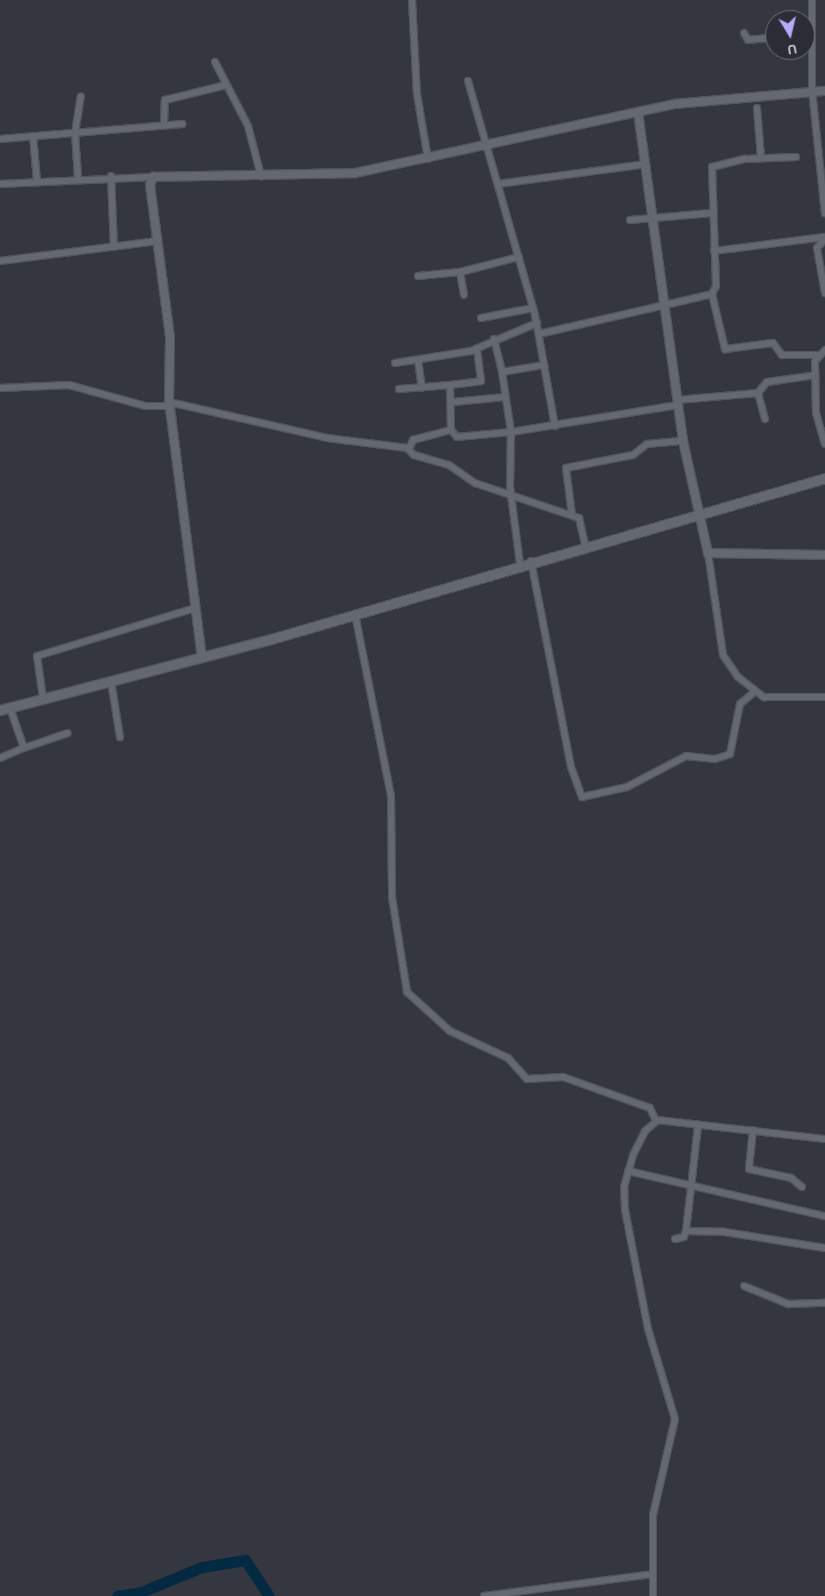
<!DOCTYPE html>
<html>
<head>
<meta charset="utf-8">
<style>
	body { margin:0 }
	#map { position:relative; width:825px; height:1596px; overflow:hidden; background:#34373f; font-family:Karla,sans-serif }
	div>[style] { position:absolute }
	.river>* { height:11px; margin:-5.5px; padding:0 5.5px; transform-origin:5.5px; border-radius:5.5px; background:#042943 }
	.roads { filter:drop-shadow(1px 0 #52555d) drop-shadow(-1px 0 #52555d) drop-shadow(0 1px #52555d) drop-shadow(0 -1px #52555d) }
	.minor>* { height:6px; margin:-3px; padding:0 3px; transform-origin:3px; border-radius:3px; background:#646871 }
	.tertiary>* { height:8px; margin:-4px; padding:0 4px; transform-origin:4px; border-radius:4px; background:#646871 }
	.secondary>* { height:9px; margin:-4.5px; padding:0 4.5px; transform-origin:4.5px; border-radius:4.5px; background:#646871 }
	span { translate:-50% -50%; white-space:nowrap; text-align:center; line-height:1.15; -webkit-text-stroke:4.5px #2a2d35; paint-order:stroke }
	.north { position:absolute; left:765px; top:10px; width:50px; height:50px; box-sizing:border-box; background:#2a2d35; border:1px solid #6e7178; border-radius:50%; rotate:171deg; font-size:14px; font-weight:700; line-height:20px; text-align:center; color:#d4d6dc }
	.north::after { content:''; display:block; margin:auto; width:18px; height:22px; background:#b5acf8; clip-path:polygon(50% 0,100% 100%,50% 72%,0 100%) }
</style>
</head>
<body>
<div id="map">
	<div class="river">
		<div style="left:117px;top:1596px;width:24px;rotate:-9deg"></div>
		<div style="left:141px;top:1592px;width:66px;rotate:-22.3deg"></div>
		<div style="left:202px;top:1567px;width:44px;rotate:-9.2deg"></div>
		<div style="left:245px;top:1560px;width:43px;rotate:56.3deg"></div>
	</div>
	<div class="roads">
		<div class="minor">
			<div style="left:412px;top:0;width:94px;rotate:87deg"></div>
			<div style="left:417px;top:94px;width:66px;rotate:80.4deg"></div>
			<div style="left:812px;top:0;width:90px;rotate:90deg"></div>
			<div style="left:812px;top:90px;width:124px;rotate:84deg"></div>
			<div style="left:744px;top:33px;width:8px;rotate:60deg"></div>
			<div style="left:748px;top:40px;width:27px;rotate:-6deg"></div>
			<div style="left:215px;top:62px;width:72px;rotate:62.7deg"></div>
			<div style="left:248px;top:126px;width:52px;rotate:75.4deg"></div>
			<div style="left:468px;top:81px;width:243px;rotate:74deg"></div>
			<div style="left:535px;top:315px;width:113px;rotate:79.8deg"></div>
			<div style="left:757px;top:108px;width:50px;rotate:85.4deg"></div>
			<div style="left:164px;top:124px;width:24px;rotate:-88deg"></div>
			<div style="left:165px;top:100px;width:63px;rotate:-13.8deg"></div>
			<div style="left:33px;top:136px;width:45px;rotate:84.9deg"></div>
			<div style="left:0;top:139px;width:183px;rotate:-4.7deg"></div>
			<div style="left:111px;top:176px;width:71px;rotate:87.6deg"></div>
			<div style="left:78px;top:178px;width:45px;rotate:-93.8deg"></div>
			<div style="left:75px;top:133px;width:37px;rotate:-81deg"></div>
			<div style="left:0;top:184px;width:153px;rotate:-2.6deg"></div>
			<div style="left:498px;top:184px;width:148px;rotate:-7.7deg"></div>
			<div style="left:630px;top:220px;width:82px;rotate:-4.9deg"></div>
			<div style="left:825px;top:239px;width:12px;rotate:132deg"></div>
			<div style="left:817px;top:248px;width:46px;rotate:79.9deg"></div>
			<div style="left:714px;top:251px;width:112px;rotate:-7.2deg"></div>
			<div style="left:0;top:261px;width:159px;rotate:-7.2deg"></div>
			<div style="left:460px;top:272px;width:23px;rotate:80deg"></div>
			<div style="left:418px;top:276px;width:42px;rotate:-5.4deg"></div>
			<div style="left:460px;top:272px;width:61px;rotate:-14.3deg"></div>
			<div style="left:712px;top:294px;width:57px;rotate:76.7deg"></div>
			<div style="left:725px;top:349px;width:48px;rotate:-7.1deg"></div>
			<div style="left:773px;top:343px;width:15px;rotate:53deg"></div>
			<div style="left:782px;top:355px;width:36px"></div>
			<div style="left:481px;top:318px;width:53px;rotate:-10.9deg"></div>
			<div style="left:539px;top:334px;width:178px;rotate:-13deg"></div>
			<div style="left:712px;top:294px;width:9px;rotate:-63deg"></div>
			<div style="left:716px;top:286px;width:119px;rotate:-91.9deg"></div>
			<div style="left:712px;top:167px;width:34px;rotate:-14deg"></div>
			<div style="left:745px;top:159px;width:51px;rotate:-2.2deg"></div>
			<div style="left:494px;top:339px;width:34px;rotate:76deg"></div>
			<div style="left:825px;top:350px;width:15px;rotate:132deg"></div>
			<div style="left:815px;top:361px;width:52px;rotate:88.9deg"></div>
			<div style="left:816px;top:413px;width:32px;rotate:74deg"></div>
			<div style="left:418px;top:360px;width:28px;rotate:82deg"></div>
			<div style="left:395px;top:363px;width:77px;rotate:-9deg"></div>
			<div style="left:471px;top:351px;width:72px;rotate:-23deg"></div>
			<div style="left:450px;top:385px;width:31px;rotate:-7deg"></div>
			<div style="left:481px;top:381px;width:33px;rotate:-97deg"></div>
			<div style="left:0;top:388px;width:69px;rotate:-2.5deg"></div>
			<div style="left:69px;top:385px;width:79px;rotate:15.4deg"></div>
			<div style="left:145px;top:406px;width:25px"></div>
			<div style="left:399px;top:389px;width:51px;rotate:-4.5deg"></div>
			<div style="left:450px;top:385px;width:45px;rotate:88.7deg"></div>
			<div style="left:451px;top:430px;width:9px;rotate:49deg"></div>
			<div style="left:457px;top:437px;width:54px;rotate:-5.3deg"></div>
			<div style="left:511px;top:432px;width:61px;rotate:-98.5deg"></div>
			<div style="left:502px;top:372px;width:43px;rotate:-9.5deg"></div>
			<div style="left:758px;top:393px;width:27px;rotate:75deg"></div>
			<div style="left:677px;top:400px;width:81px;rotate:-4.9deg"></div>
			<div style="left:758px;top:393px;width:14px;rotate:-51deg"></div>
			<div style="left:767px;top:382px;width:49px;rotate:-8.1deg"></div>
			<div style="left:169px;top:402px;width:162px;rotate:12.8deg"></div>
			<div style="left:327px;top:438px;width:81px;rotate:7.1deg"></div>
			<div style="left:407px;top:448px;width:10px;rotate:45deg"></div>
			<div style="left:414px;top:455px;width:36px;rotate:16deg"></div>
			<div style="left:449px;top:465px;width:32px;rotate:35deg"></div>
			<div style="left:475px;top:483px;width:110px;rotate:18.6deg"></div>
			<div style="left:579px;top:518px;width:28px;rotate:77deg"></div>
			<div style="left:453px;top:402px;width:52px;rotate:-5.5deg"></div>
			<div style="left:409px;top:449px;width:10px;rotate:-66deg"></div>
			<div style="left:413px;top:440px;width:39px;rotate:-15deg"></div>
			<div style="left:572px;top:515px;width:47px;rotate:-97.3deg"></div>
			<div style="left:566px;top:468px;width:68px;rotate:-11deg"></div>
			<div style="left:633px;top:455px;width:18px;rotate:-38deg"></div>
			<div style="left:647px;top:444px;width:36px;rotate:-5deg"></div>
			<div style="left:708px;top:553px;width:103px;rotate:81.6deg"></div>
			<div style="left:723px;top:655px;width:27px;rotate:56deg"></div>
			<div style="left:738px;top:677px;width:33px;rotate:38deg"></div>
			<div style="left:764px;top:697px;width:61px"></div>
			<div style="left:531px;top:561px;width:210px;rotate:79deg"></div>
			<div style="left:571px;top:767px;width:32px;rotate:70deg"></div>
			<div style="left:582px;top:797px;width:46px;rotate:-12.5deg"></div>
			<div style="left:627px;top:787px;width:67px;rotate:-27.7deg"></div>
			<div style="left:686px;top:756px;width:29px;rotate:6deg"></div>
			<div style="left:715px;top:759px;width:16px;rotate:-18deg"></div>
			<div style="left:730px;top:754px;width:51px;rotate:-78.7deg"></div>
			<div style="left:740px;top:704px;width:17px;rotate:-40deg"></div>
			<div style="left:520px;top:564px;width:78px;rotate:-97.4deg"></div>
			<div style="left:510px;top:487px;width:55px;rotate:-89deg"></div>
			<div style="left:511px;top:432px;width:169px;rotate:-9.2deg"></div>
			<div style="left:355px;top:614px;width:185px;rotate:78.8deg"></div>
			<div style="left:391px;top:795px;width:102px;rotate:89.4deg"></div>
			<div style="left:392px;top:897px;width:96px;rotate:81deg"></div>
			<div style="left:407px;top:992px;width:58px;rotate:42.2deg"></div>
			<div style="left:450px;top:1031px;width:64px;rotate:25deg"></div>
			<div style="left:508px;top:1058px;width:28px;rotate:48deg"></div>
			<div style="left:527px;top:1079px;width:36px;rotate:-3deg"></div>
			<div style="left:563px;top:1077px;width:92px;rotate:19.6deg"></div>
			<div style="left:650px;top:1108px;width:14px;rotate:65deg"></div>
			<div style="left:111px;top:681px;width:57px;rotate:80.9deg"></div>
			<div style="left:43px;top:698px;width:42px;rotate:-98.1deg"></div>
			<div style="left:37px;top:656px;width:165px;rotate:-16.9deg"></div>
			<div style="left:24px;top:748px;width:46px;rotate:-18.8deg"></div>
			<div style="left:0;top:758px;width:26px;rotate:-23deg"></div>
			<div style="left:24px;top:748px;width:42px;rotate:-109.3deg"></div>
			<div style="left:753px;top:1130px;width:39px;rotate:96deg"></div>
			<div style="left:749px;top:1169px;width:43px;rotate:12.1deg"></div>
			<div style="left:791px;top:1178px;width:14px;rotate:39deg"></div>
			<div style="left:628px;top:1171px;width:202px;rotate:12.9deg"></div>
			<div style="left:686px;top:1231px;width:39px;rotate:1deg"></div>
			<div style="left:725px;top:1232px;width:101px;rotate:9.1deg"></div>
			<div style="left:675px;top:1239px;width:9px;rotate:-13deg"></div>
			<div style="left:684px;top:1237px;width:6px;rotate:-72deg"></div>
			<div style="left:686px;top:1231px;width:107px;rotate:-83.5deg"></div>
			<div style="left:744px;top:1286px;width:48px;rotate:22.2deg"></div>
			<div style="left:788px;top:1304px;width:37px;rotate:-2deg"></div>
			<div style="left:484px;top:1596px;width:170px;rotate:-7.4deg"></div>
			<div style="left:653px;top:1596px;width:81px;rotate:-90deg"></div>
			<div style="left:653px;top:1515px;width:98px;rotate:-77.1deg"></div>
			<div style="left:675px;top:1419px;width:94px;rotate:-106.7deg"></div>
			<div style="left:648px;top:1329px;width:121px;rotate:-100.9deg"></div>
			<div style="left:625px;top:1210px;width:23px;rotate:-92deg"></div>
			<div style="left:624px;top:1187px;width:33px;rotate:-74deg"></div>
			<div style="left:633px;top:1155px;width:27px;rotate:-63deg"></div>
			<div style="left:645px;top:1131px;width:17px;rotate:-40deg"></div>
			<div style="left:658px;top:1120px;width:168px;rotate:6.5deg"></div>
		</div>
		<div class="tertiary">
			<div style="left:638px;top:112px;width:332px;rotate:82.2deg"></div>
			<div style="left:683px;top:441px;width:115px;rotate:77.4deg"></div>
			<div style="left:708px;top:553px;width:117px;rotate:1deg"></div>
			<div style="left:202px;top:658px;width:258px;rotate:-97.3deg"></div>
			<div style="left:169px;top:402px;width:65px;rotate:-89.1deg"></div>
			<div style="left:170px;top:337px;width:153px;rotate:-97.5deg"></div>
			<div style="left:150px;top:185px;width:9px;rotate:-69deg"></div>
			<div style="left:153px;top:177px;width:202px;rotate:-1.1deg"></div>
			<div style="left:355px;top:173px;width:327px;rotate:-12.2deg"></div>
			<div style="left:675px;top:104px;width:151px;rotate:-5deg"></div>
		</div>
		<div class="secondary">
			<div style="left:0;top:710px;width:280px;rotate:-14.7deg"></div>
			<div style="left:271px;top:639px;width:577px;rotate:-16.2deg"></div>
		</div>
	</div>
	<div class="north">U</div>
</div>
</body>
</html>
